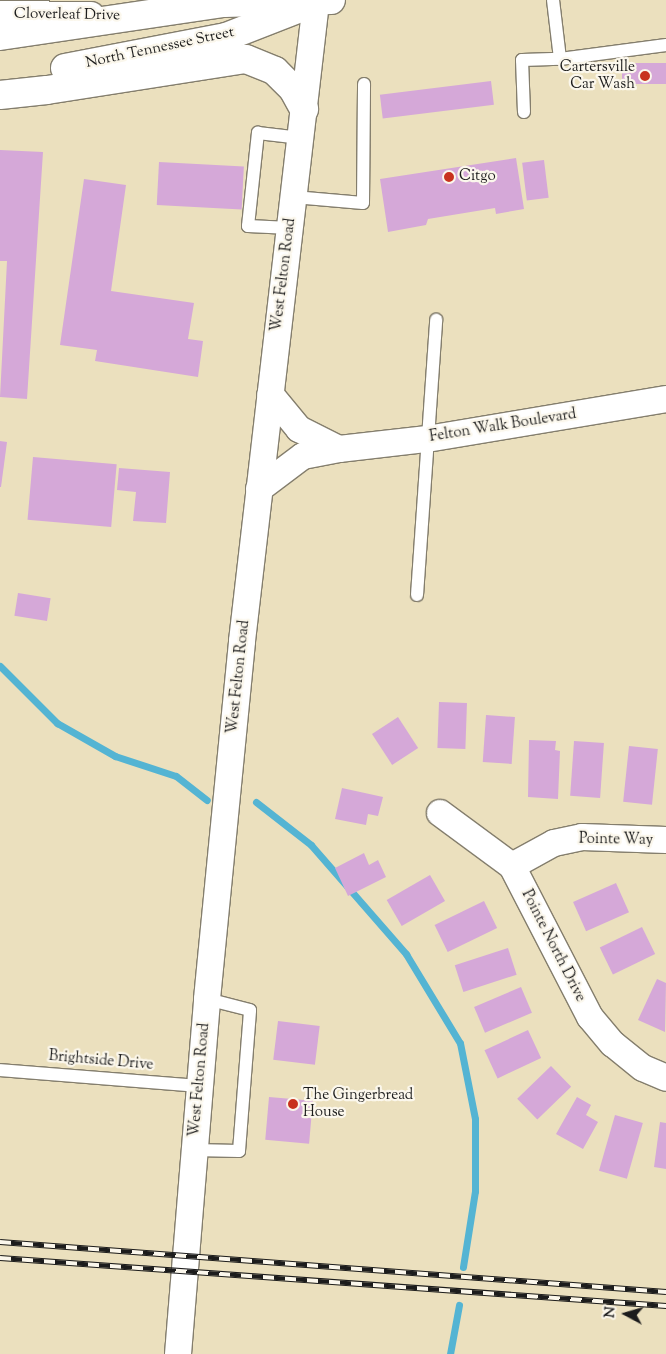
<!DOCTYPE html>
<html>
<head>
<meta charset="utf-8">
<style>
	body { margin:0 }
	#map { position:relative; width:666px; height:1354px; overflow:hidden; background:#ebe0be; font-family:"Sorts Mill Goudy",serif }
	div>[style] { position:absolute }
	.stream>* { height:7px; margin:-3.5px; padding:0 3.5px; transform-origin:3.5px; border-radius:3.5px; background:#54b4d3 }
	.building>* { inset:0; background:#d5a8d8; transform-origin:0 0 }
	.roads { filter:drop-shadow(1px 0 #847e6d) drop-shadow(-1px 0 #847e6d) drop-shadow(0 1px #847e6d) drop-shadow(0 -1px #847e6d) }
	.service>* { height:12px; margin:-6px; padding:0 6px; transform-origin:6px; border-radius:6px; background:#fff }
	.minor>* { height:26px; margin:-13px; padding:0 13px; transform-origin:13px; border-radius:13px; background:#fff }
	.secondary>* { height:28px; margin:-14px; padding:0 14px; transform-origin:14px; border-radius:14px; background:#fff }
	.rail>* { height:5.5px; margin-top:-2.75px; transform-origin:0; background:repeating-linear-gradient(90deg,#fbf7ec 0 11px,#1c1c1c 0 22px); box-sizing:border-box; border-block:1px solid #1c1c1c }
	.dots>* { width:14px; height:14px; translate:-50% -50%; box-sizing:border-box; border:2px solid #fbf7ec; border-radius:50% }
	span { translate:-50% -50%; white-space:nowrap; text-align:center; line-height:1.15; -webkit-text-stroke:4.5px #fbf7ec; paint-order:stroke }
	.street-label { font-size:15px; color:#1c1c1c }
	.poi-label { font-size:15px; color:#1c1c1c }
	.right { translate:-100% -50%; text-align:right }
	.left { translate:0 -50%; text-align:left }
	.north { position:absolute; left:601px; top:1289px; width:50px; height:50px; -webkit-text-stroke:4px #fbf7ec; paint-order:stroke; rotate:276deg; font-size:14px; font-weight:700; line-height:20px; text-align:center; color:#1c1c1c }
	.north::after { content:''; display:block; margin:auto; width:18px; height:22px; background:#1c1c1c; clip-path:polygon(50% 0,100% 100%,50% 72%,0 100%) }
</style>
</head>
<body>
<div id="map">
	<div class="stream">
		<div style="left:0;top:666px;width:81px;rotate:45deg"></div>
		<div style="left:57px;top:723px;width:67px;rotate:29.6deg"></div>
		<div style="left:115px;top:756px;width:64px;rotate:18.2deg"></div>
		<div style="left:176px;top:776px;width:39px;rotate:38deg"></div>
		<div style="left:256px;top:802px;width:70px;rotate:38deg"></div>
		<div style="left:311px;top:845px;width:145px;rotate:48.9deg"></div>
		<div style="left:406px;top:954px;width:104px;rotate:58.8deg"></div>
		<div style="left:460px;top:1043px;width:77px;rotate:78.8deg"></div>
		<div style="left:475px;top:1119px;width:72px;rotate:90deg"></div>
		<div style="left:475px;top:1191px;width:77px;rotate:99deg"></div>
		<div style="left:450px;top:1354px;width:50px;rotate:-79.6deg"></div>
	</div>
	<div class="building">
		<div style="left:666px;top:63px;width:21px;height:44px;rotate:90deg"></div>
		<div style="left:491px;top:81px;width:24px;height:112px;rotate:83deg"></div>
		<div style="clip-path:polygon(0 150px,43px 152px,27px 399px,0 397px,7px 261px,0 261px)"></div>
		<div style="clip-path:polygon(516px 158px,524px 209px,496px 214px,495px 208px,428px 219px,426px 225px,388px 232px,380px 179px)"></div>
		<div style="left:544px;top:160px;width:38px;height:22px;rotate:83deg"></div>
		<div style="left:159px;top:162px;width:85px;height:43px;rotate:3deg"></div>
		<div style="clip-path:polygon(84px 179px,126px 185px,111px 291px,194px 303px,188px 339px,203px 341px,198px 377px,95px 361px,97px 350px,60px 345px)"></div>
		<div style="clip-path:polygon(0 441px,7px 442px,1px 487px,0 487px)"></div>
		<div style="left:33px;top:457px;width:84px;height:63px;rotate:5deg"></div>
		<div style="clip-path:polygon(119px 468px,170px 472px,166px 523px,133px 521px,136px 492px,117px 490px)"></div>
		<div style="left:18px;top:593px;width:33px;height:23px;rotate:9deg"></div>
		<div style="left:439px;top:702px;width:28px;height:46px;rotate:2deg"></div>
		<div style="left:486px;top:715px;width:29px;height:47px;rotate:4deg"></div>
		<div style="left:398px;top:717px;width:37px;height:31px;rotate:57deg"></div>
		<div style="clip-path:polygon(529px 740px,556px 741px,555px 750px,560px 751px,558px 799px,528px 797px)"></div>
		<div style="left:574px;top:741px;width:30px;height:55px;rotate:4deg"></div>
		<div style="left:629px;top:746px;width:29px;height:56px;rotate:6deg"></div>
		<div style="clip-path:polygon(342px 788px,383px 797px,378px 816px,368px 814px,366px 825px,335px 819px)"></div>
		<div style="clip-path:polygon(364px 853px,369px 865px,378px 860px,386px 877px,348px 896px,335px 868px)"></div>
		<div style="left:430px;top:875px;width:30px;height:50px;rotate:60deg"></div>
		<div style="left:616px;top:883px;width:32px;height:47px;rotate:66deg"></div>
		<div style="left:484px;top:901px;width:30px;height:55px;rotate:64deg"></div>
		<div style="left:642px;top:927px;width:30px;height:47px;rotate:64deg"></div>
		<div style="left:508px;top:948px;width:28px;height:56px;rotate:72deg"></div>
		<div style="clip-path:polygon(657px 979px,666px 983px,665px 1032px,638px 1020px)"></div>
		<div style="left:521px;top:987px;width:28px;height:51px;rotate:67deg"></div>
		<div style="left:278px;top:1021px;width:42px;height:39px;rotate:7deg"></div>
		<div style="left:528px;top:1030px;width:31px;height:48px;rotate:65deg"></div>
		<div style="left:551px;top:1066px;width:29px;height:47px;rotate:46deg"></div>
		<div style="left:269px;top:1097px;width:44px;height:43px;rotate:5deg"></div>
		<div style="clip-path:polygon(577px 1097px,591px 1105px,586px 1115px,598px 1122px,583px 1149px,556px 1134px)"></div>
		<div style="left:615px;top:1115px;width:29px;height:58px;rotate:16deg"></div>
		<div style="clip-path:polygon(660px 1122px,666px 1123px,666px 1169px,654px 1167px)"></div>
	</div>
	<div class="roads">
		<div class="service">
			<div style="left:553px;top:0;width:59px;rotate:83.2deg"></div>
			<div style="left:524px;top:112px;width:52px;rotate:-92.2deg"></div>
			<div style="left:522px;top:60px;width:38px;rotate:-2deg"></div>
			<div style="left:560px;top:59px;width:107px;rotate:-7.5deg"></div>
			<div style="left:294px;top:197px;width:69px;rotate:5deg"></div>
			<div style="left:363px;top:203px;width:119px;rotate:-89.5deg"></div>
			<div style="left:290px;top:228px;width:42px;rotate:-177.3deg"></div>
			<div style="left:248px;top:226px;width:94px;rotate:-83.9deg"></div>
			<div style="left:258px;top:133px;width:43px;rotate:6.6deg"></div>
			<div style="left:417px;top:595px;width:276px;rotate:-86deg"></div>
			<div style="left:0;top:1070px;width:200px;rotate:4.6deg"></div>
			<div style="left:194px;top:1150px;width:45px;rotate:1.3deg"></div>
			<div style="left:239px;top:1151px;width:141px;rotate:-85.5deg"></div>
			<div style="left:250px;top:1010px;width:44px;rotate:-165.7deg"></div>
		</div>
		<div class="minor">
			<div style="left:0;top:14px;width:91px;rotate:0.6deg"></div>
			<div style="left:339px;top:449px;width:89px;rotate:-6.5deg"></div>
			<div style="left:427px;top:439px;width:242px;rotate:-9.5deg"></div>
			<div style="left:259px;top:489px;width:55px;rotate:-36.9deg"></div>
			<div style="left:303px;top:456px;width:37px;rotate:-11deg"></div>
			<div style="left:339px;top:449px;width:45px;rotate:-153.4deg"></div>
			<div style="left:299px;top:429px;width:45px;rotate:-129.6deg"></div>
			<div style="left:440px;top:813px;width:89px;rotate:36.4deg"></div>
			<div style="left:512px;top:866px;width:170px;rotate:62.7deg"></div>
			<div style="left:590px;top:1017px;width:35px;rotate:50deg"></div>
			<div style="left:613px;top:1044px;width:38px;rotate:39deg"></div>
			<div style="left:643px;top:1068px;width:25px;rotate:23deg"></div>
			<div style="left:512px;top:866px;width:48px;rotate:-28.7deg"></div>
			<div style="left:554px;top:843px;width:29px;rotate:-12deg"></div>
			<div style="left:582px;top:837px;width:84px;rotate:2deg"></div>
			<div style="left:178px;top:1354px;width:356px;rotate:-85.3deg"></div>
			<div style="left:207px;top:999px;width:360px;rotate:-84.4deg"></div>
			<div style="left:242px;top:641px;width:643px;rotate:-83.39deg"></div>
		</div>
		<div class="secondary">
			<div style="left:0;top:36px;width:226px;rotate:-8.4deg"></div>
			<div style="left:224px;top:3px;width:107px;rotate:-1.6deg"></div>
			<div style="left:65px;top:68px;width:164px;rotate:-10.9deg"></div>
			<div style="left:226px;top:37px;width:77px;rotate:-21.3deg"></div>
			<div style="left:0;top:95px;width:47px;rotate:-6.1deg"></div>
			<div style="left:47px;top:90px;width:201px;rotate:-8.9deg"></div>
			<div style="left:246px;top:59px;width:31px;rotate:22deg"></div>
			<div style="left:275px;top:71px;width:25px;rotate:45deg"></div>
			<div style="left:293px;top:89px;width:23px;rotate:61deg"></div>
		</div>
	</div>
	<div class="rail">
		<div style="left:0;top:1242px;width:668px;rotate:4.29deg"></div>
		<div style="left:0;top:1258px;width:668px;rotate:4.12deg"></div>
	</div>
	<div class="dots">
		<div style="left:645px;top:76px;background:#c8321e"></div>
		<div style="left:449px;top:177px;background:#c8321e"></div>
		<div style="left:293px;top:1104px;background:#c8321e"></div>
	</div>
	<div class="street-label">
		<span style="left:67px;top:15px;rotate:1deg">Cloverleaf Drive</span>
		<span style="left:160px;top:48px;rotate:-12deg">North Tennessee Street</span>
		<span style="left:284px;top:275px;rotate:-83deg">West Felton Road</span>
		<span style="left:503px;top:426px;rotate:-9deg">Felton Walk Boulevard</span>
		<span style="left:239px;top:677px;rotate:-84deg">West Felton Road</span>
		<span style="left:616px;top:840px;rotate:1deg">Pointe Way</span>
		<span style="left:553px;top:946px;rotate:63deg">Pointe North Drive</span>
		<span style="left:101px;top:1061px;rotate:5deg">Brightside Drive</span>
		<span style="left:200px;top:1080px;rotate:-85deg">West Felton Road</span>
	</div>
	<div class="poi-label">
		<span class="right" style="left:635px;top:76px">Cartersville<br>Car Wash</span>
		<span class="left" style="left:459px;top:177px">Citgo</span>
		<span class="left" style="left:303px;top:1104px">The Gingerbread<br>House</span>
	</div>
	<div class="north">N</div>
</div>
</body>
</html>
